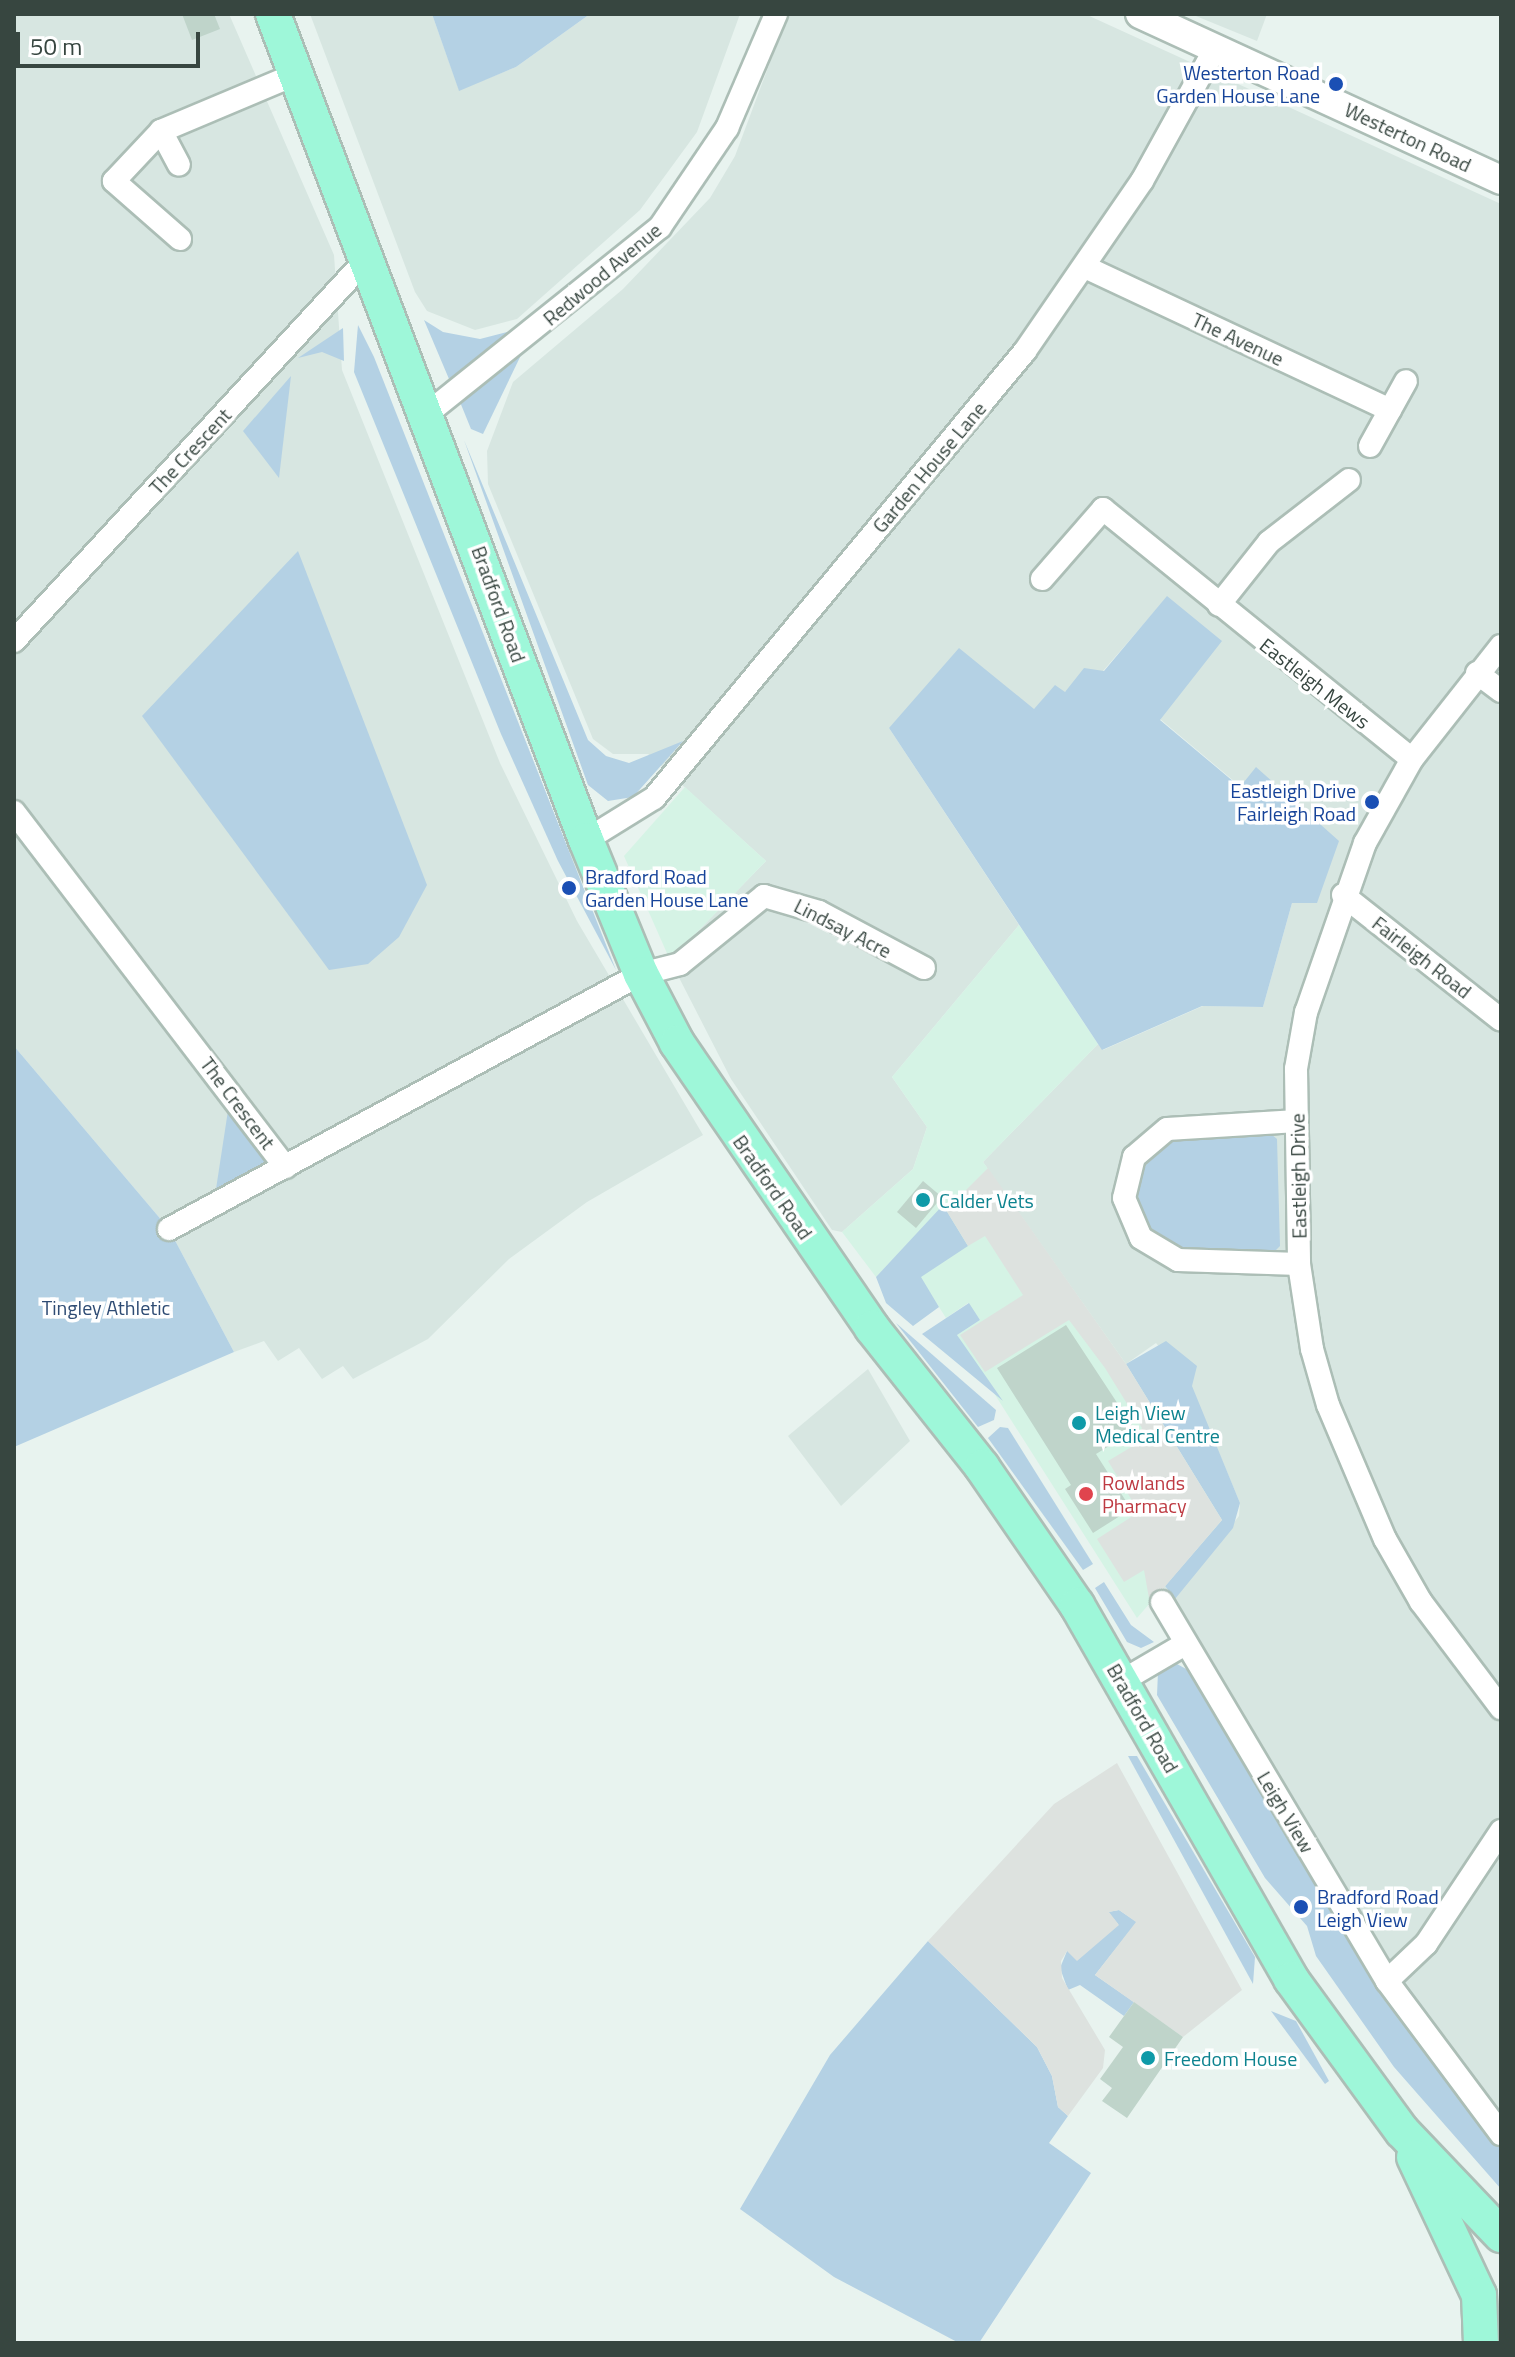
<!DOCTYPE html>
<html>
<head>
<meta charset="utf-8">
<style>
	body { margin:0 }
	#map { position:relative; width:1515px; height:2357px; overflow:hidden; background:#e8f3ef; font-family:"Titillium Web",sans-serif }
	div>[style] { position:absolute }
	.residential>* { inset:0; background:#d7e6e1 }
	.commercial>* { inset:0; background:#d5f3e5 }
	.green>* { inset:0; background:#b4d1e4 }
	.parking>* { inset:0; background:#dde2df }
	.building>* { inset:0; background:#bfd4ca }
	.roads { filter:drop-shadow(2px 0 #acbeb6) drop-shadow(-2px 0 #acbeb6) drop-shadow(0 2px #acbeb6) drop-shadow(0 -2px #acbeb6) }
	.minor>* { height:22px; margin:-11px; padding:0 11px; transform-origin:11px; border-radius:11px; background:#fff }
	.tertiary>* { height:28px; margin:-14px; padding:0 14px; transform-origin:14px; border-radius:14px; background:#fff }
	.primary>* { height:34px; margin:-17px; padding:0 17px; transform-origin:17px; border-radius:17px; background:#9ef7d9 }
	.dots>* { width:22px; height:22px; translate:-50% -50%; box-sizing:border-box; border:4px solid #fff; border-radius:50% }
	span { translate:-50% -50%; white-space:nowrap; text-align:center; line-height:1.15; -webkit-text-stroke:7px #fff; paint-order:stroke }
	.transit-label { font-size:20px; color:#164399 }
	.right { translate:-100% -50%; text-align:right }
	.left { translate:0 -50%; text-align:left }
	.street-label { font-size:20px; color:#374640 }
	.culture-label { font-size:20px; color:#0d838f }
	.park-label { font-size:20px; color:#2f4c74 }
	.health-label { font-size:20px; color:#be3a42 }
	.frame { position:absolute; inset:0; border:16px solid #374640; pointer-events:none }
	.scale { position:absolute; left:16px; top:32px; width:184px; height:36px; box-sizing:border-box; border:4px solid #374640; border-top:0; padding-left:10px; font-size:24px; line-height:28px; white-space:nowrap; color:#374640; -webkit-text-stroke:6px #fff; paint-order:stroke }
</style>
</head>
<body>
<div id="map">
	<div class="residential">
		<div style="clip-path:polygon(14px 14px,229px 14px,334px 255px,342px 370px,500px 763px,577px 921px,703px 1135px,587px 1202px,509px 1259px,428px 1339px,353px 1379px,343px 1366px,322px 1379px,299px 1348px,278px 1361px,264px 1341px,234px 1352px,169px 1229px,14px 1046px)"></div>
		<div style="clip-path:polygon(310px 14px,432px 14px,459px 90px,516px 67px,590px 14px,740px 14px,697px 132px,640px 210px,517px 319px,475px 330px,427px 311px,415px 292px)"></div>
		<div style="clip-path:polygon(788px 14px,1085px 14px,1501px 204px,1501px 2150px,1435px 2071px,1333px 1921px,1150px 1604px,1165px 1586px,1175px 1598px,1239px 1516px,1240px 1503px,1191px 1386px,1156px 1343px,1126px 1364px,983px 1162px,1098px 1044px,1103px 1050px,1203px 1006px,1263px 1007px,1292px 903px,1257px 768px,1241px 787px,1160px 719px,1167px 597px,1103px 671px,1034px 709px,889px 728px,1019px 925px,892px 1077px,927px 1127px,913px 1169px,842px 1232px,832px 1230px,731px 1079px,670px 960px,766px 861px,648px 754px,613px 754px,593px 739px,488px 484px,487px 451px,513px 382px,623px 289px,710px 198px,735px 156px)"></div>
		<div style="clip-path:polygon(1191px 14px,1267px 14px,1257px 41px)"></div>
		<div style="clip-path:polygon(868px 1369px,910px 1441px,841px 1506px,788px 1436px)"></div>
	</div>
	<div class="commercial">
		<div style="clip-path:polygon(685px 787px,766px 861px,670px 960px,624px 856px)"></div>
		<div style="clip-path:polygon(1019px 925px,1098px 1044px,983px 1162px,1126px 1364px,1222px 1520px,1137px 1618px,957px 1335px,980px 1320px,968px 1303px,946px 1318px,920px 1277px,943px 1206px,876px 1277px,842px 1232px,913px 1169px,927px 1127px,892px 1077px)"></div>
	</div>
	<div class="green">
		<div style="clip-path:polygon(432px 14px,590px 14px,516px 67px,459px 91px)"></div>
		<div style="clip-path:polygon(424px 320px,443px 332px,480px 339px,523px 328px,449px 379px)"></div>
		<div style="clip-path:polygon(358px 325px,374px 357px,616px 970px,558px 861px,501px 734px,354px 372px)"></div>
		<div style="clip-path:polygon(343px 328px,344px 361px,322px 352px,298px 358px)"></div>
		<div style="clip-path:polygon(522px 353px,483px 434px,471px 429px,460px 402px)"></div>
		<div style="clip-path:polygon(291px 376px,279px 478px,243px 431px)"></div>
		<div style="clip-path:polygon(464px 440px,588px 740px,606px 756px,629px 763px,683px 741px,633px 797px,608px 801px,588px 785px)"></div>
		<div style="clip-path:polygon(298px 551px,427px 885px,399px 937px,368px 964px,329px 970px,142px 716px)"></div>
		<div style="clip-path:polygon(1167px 596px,1222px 641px,1160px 720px,1240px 787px,1256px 767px,1339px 841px,1317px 903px,1292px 903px,1263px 1007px,1202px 1006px,1102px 1050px,889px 728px,959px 648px,1034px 709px,1055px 685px,1065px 692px,1084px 668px,1104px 671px)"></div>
		<div style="clip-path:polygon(14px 1046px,169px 1229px,234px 1352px,14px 1447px)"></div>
		<div style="clip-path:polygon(231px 1091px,285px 1167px,214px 1202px)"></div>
		<div style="clip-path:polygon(1266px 1130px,1277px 1139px,1280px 1246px,1273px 1253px,1174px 1248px,1143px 1223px,1136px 1185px,1153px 1151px,1170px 1140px)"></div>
		<div style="clip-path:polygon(943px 1205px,968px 1246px,921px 1277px,939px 1307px,913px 1326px,886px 1303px,876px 1277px)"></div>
		<div style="clip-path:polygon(969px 1303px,980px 1320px,957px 1335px,1003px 1401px,922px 1334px)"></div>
		<div style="clip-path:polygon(896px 1323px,996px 1410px,994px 1420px,978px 1427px)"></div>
		<div style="clip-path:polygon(1166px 1341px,1197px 1366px,1192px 1386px,1240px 1503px,1233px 1528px,1175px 1599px,1165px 1586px,1222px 1520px,1126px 1364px)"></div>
		<div style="clip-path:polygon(1000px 1427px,1008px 1428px,1093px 1564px,1083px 1570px,988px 1438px)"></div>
		<div style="clip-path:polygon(1104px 1582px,1131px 1625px,1154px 1642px,1141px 1648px,1127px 1642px,1095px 1588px)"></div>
		<div style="clip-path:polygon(1177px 1664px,1188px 1670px,1381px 1995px,1501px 2150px,1501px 2189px,1394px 2067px,1316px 1956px,1307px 1926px,1265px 1878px,1157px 1695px,1158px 1672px)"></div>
		<div style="clip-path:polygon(1128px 1756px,1137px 1756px,1255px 1957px,1253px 1984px)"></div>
		<div style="clip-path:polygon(1119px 1910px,1137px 1922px,1095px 1975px,1134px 2002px,1124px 2016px,1080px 1985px,1068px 1990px,1060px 1968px,1067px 1951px,1118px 1924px,1108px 1912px)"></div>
		<div style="clip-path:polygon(928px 1941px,1037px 2047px,1052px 2076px,1058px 2107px,1068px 2116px,1049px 2143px,1091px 2173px,979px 2343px,959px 2343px,834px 2277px,740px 2209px,830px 2055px)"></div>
		<div style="clip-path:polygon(1271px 2011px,1296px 2021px,1329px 2081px,1325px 2084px)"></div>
	</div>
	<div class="parking">
		<div style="clip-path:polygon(988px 1168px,1126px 1364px,1222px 1520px,1150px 1604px,1144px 1570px,1124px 1582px,1097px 1539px,1139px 1512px,1108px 1461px,1133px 1446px,1142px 1428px,1105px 1368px,1069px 1320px,985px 1372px,960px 1335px,1023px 1295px,985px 1236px,968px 1246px,946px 1210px)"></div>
		<div style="clip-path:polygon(1117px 1763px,1242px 1990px,1183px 2037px,1095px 1975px,1136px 1922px,1119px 1910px,1109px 1912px,1119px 1925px,1077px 1961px,1067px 1951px,1061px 1961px,1062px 1978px,1105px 2050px,1103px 2068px,1068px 2116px,1058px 2107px,1052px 2076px,1037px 2047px,928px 1941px,1054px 1804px)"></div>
	</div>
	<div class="building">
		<div style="clip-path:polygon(182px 14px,214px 14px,220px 29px,192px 40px)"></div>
		<div style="clip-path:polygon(923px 1181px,942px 1197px,916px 1228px,897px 1212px)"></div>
		<div style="clip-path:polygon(1066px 1325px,1135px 1430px,1096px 1454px,1131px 1509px,1093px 1533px,1065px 1489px,1071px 1485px,997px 1368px)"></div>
		<div style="clip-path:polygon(1134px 2002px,1183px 2037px,1127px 2118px,1102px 2101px,1112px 2088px,1100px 2079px,1123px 2047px,1109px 2037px)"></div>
	</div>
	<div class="roads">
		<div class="minor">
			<div style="left:161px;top:131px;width:38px;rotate:62deg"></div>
			<div style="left:180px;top:239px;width:88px;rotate:-138.7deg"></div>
			<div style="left:114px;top:181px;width:69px;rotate:-46.8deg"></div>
			<div style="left:161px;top:131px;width:142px;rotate:-22.8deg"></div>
			<div style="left:1085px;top:267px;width:337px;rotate:25.1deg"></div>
			<div style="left:428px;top:413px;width:297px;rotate:-38.7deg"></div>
			<div style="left:660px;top:227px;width:120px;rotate:-55.9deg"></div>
			<div style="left:727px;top:128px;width:124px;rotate:-66.7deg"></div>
			<div style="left:1370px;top:446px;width:74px;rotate:-61deg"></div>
			<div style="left:1042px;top:579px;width:93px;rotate:-48.9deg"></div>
			<div style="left:1103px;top:509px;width:397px;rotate:39deg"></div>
			<div style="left:1219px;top:605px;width:80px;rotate:-51.6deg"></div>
			<div style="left:1269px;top:542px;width:101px;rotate:-37.8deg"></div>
			<div style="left:14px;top:641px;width:517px;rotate:-47.27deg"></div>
			<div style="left:1501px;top:646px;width:144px;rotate:128.2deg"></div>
			<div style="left:1412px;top:759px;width:96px;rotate:119.2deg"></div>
			<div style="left:1365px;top:843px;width:179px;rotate:109.2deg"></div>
			<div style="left:1306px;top:1012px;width:58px;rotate:100deg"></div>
			<div style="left:1296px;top:1069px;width:195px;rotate:89.1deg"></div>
			<div style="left:1299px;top:1264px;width:86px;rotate:81.3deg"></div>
			<div style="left:1312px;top:1349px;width:58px;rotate:74.1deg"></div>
			<div style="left:1328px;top:1405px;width:146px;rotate:67deg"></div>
			<div style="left:1385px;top:1539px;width:73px;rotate:60.3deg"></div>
			<div style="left:1421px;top:1602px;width:133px;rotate:53deg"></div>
			<div style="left:1477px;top:673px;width:30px;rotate:37deg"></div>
			<div style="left:14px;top:812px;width:447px;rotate:52.6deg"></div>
			<div style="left:586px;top:840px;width:80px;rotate:-31.7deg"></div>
			<div style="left:654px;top:798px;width:581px;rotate:-50.31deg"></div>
			<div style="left:1025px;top:351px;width:206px;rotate:-55.5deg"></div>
			<div style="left:1142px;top:181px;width:153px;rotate:-61.1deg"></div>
			<div style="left:1343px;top:895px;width:201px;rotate:38.3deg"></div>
			<div style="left:1297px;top:1121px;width:130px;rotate:176.5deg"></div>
			<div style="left:1167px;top:1129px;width:43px;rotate:139.7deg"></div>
			<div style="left:1134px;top:1157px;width:42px;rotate:103.7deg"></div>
			<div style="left:1124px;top:1198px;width:43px;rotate:67deg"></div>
			<div style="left:1141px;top:1238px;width:43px;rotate:30.7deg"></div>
			<div style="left:1178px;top:1260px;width:121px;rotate:1.9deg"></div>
			<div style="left:169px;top:1229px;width:536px;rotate:-28.38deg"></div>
			<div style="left:641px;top:974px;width:40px;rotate:-14.4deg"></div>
			<div style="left:680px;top:964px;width:108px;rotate:-39deg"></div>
			<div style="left:764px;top:896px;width:57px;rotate:16.2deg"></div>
			<div style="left:819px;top:912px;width:119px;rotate:28.1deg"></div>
			<div style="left:1162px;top:1602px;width:441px;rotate:59.3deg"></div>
			<div style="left:1387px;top:1981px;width:191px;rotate:53.3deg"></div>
			<div style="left:1122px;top:1681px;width:73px;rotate:-30.4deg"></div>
			<div style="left:1387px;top:1981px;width:54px;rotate:-43.5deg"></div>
			<div style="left:1426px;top:1944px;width:136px;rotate:-56.4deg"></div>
		</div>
		<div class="tertiary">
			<div style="left:1140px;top:14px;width:397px;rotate:24.7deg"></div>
		</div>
		<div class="primary">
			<div style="left:273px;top:14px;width:883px;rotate:69.25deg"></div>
			<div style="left:586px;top:840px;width:145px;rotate:67.7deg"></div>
			<div style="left:641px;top:974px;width:78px;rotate:62.4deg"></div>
			<div style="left:677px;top:1043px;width:345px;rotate:55.6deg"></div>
			<div style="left:872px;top:1328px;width:177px;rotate:51.6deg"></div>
			<div style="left:982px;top:1467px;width:168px;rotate:55.5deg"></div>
			<div style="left:1077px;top:1605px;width:431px;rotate:60.2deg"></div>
			<div style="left:1291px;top:1979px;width:188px;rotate:53.9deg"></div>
			<div style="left:1402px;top:2131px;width:144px;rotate:46.4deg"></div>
			<div style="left:1414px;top:2157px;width:153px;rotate:64.8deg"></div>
			<div style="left:1479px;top:2295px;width:48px;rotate:87.6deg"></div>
		</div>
	</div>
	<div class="dots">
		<div style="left:1336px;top:84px;background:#1a4fb4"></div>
		<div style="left:1372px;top:802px;background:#1a4fb4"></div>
		<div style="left:569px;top:888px;background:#1a4fb4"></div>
		<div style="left:923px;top:1200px;background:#0f9aa8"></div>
		<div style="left:1079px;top:1423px;background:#0f9aa8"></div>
		<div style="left:1086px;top:1494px;background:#e0444e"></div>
		<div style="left:1301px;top:1907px;background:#1a4fb4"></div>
		<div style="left:1148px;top:2058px;background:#0f9aa8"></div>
	</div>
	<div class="transit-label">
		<span class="right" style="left:1320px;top:84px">Westerton Road<br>Garden House Lane</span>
		<span class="right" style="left:1356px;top:802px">Eastleigh Drive<br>Fairleigh Road</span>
		<span class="left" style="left:585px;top:888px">Bradford Road<br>Garden House Lane</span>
		<span class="left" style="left:1317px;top:1908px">Bradford Road<br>Leigh View</span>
	</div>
	<div class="street-label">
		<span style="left:1408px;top:137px;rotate:25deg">Westerton Road</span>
		<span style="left:602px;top:274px;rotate:-40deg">Redwood Avenue</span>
		<span style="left:1238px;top:339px;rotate:25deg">The Avenue</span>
		<span style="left:190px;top:451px;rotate:-47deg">The Crescent</span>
		<span style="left:929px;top:467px;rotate:-50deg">Garden House Lane</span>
		<span style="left:499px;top:604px;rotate:70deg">Bradford Road</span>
		<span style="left:1315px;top:683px;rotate:38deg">Eastleigh Mews</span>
		<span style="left:843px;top:928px;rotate:27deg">Lindsay Acre</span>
		<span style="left:1422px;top:957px;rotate:38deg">Fairleigh Road</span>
		<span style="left:238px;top:1103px;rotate:53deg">The Crescent</span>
		<span style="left:1298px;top:1176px;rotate:-91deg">Eastleigh Drive</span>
		<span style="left:773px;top:1187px;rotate:55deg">Bradford Road</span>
		<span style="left:1143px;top:1718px;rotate:60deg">Bradford Road</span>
		<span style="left:1286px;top:1812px;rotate:59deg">Leigh View</span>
	</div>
	<div class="culture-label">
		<span class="left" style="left:939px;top:1200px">Calder Vets</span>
		<span class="left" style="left:1095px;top:1424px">Leigh View<br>Medical Centre</span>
		<span class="left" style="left:1164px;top:2058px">Freedom House</span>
	</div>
	<div class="park-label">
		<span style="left:106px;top:1307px">Tingley Athletic</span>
	</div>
	<div class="health-label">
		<span class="left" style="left:1102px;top:1494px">Rowlands<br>Pharmacy</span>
	</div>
	<div class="frame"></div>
	<div class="scale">50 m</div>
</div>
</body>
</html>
